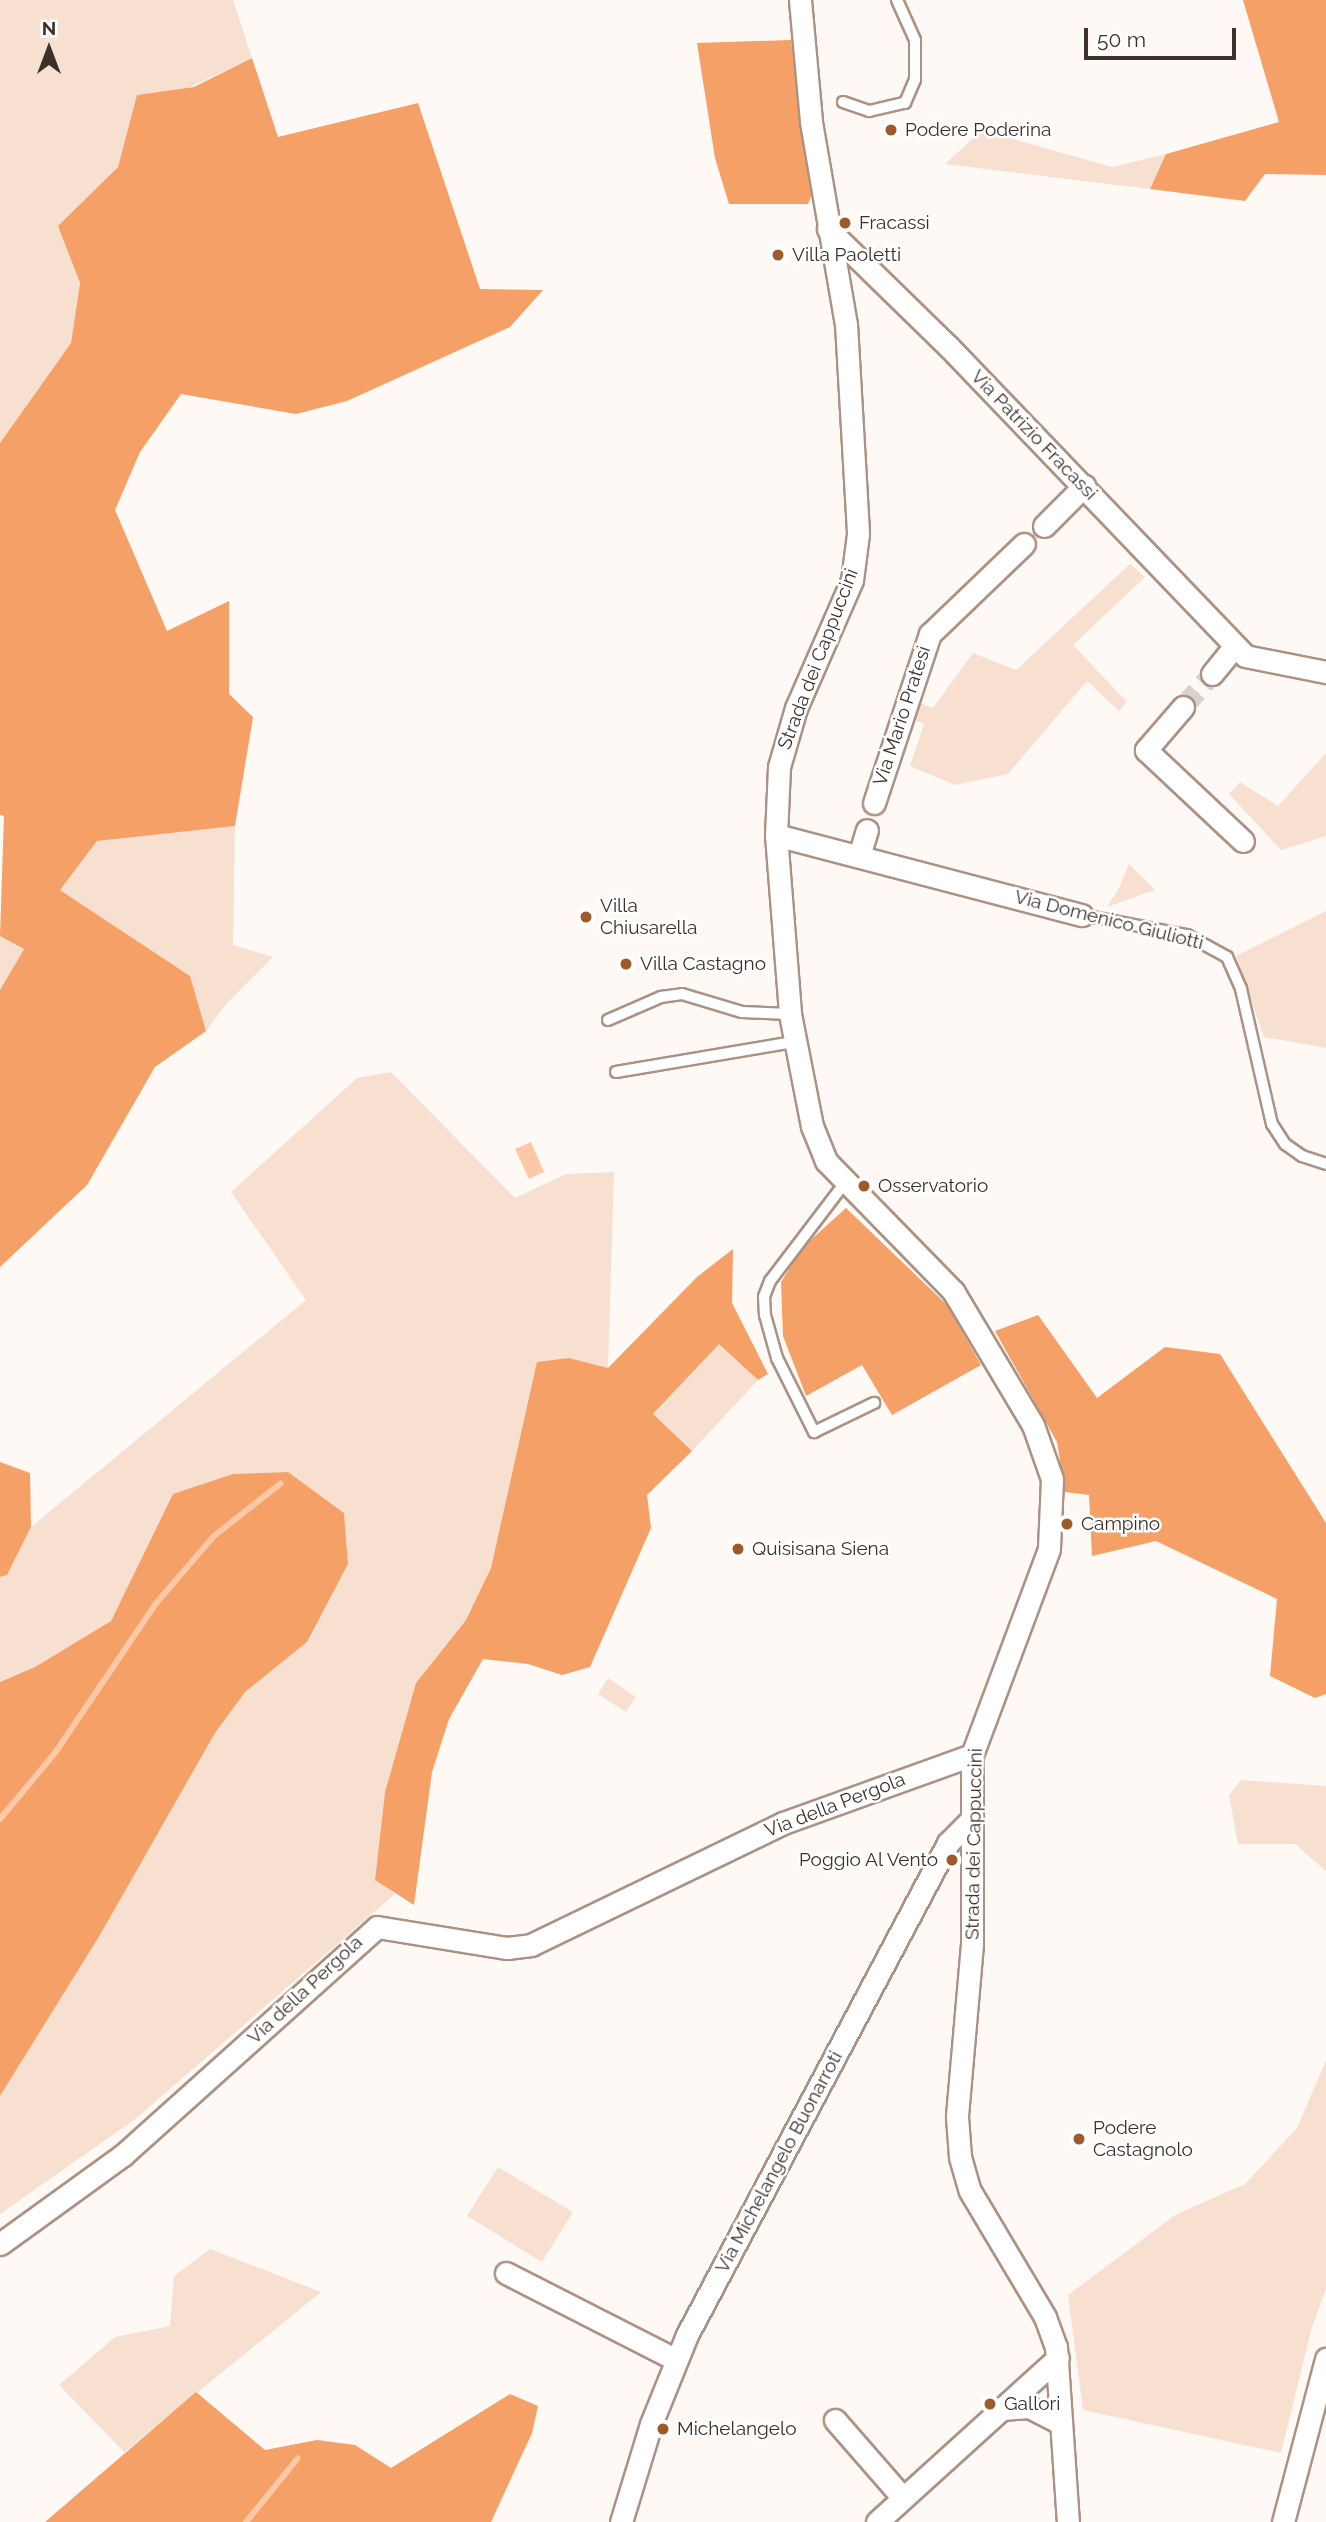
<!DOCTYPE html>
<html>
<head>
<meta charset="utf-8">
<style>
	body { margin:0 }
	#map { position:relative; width:1326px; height:2522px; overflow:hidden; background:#fff9f6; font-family:Raleway,sans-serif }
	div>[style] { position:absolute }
	.green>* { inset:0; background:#f8e0d1 }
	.forest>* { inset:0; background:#f4a066 }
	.water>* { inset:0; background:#fcc8a6 }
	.stream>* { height:6px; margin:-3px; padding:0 3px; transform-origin:3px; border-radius:3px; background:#fcc8a6 }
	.minor-tunnel>* { height:21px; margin-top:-10.5px; transform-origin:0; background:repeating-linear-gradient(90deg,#d8d1cd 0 21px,transparent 0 31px) }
	.roads { filter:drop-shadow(2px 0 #ab9282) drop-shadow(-2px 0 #ab9282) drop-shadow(0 2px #ab9282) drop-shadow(0 -2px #ab9282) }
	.service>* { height:10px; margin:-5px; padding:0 5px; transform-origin:5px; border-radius:5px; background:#fff }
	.minor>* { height:21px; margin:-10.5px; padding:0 10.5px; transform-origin:10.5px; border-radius:10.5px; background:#fff }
	.dots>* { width:19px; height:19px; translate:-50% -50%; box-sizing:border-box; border:4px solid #fff; border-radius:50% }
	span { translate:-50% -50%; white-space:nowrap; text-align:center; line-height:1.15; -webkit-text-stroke:5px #fff; paint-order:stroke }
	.poi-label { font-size:19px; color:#3b302a }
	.left { translate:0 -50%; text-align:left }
	.right { translate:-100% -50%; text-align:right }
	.street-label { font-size:19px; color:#3b302a }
	.north { position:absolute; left:14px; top:14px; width:70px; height:70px; -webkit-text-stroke:5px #fff; paint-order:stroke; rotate:0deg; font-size:19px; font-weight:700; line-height:28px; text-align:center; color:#3b302a }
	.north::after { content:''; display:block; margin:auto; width:24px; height:32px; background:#3b302a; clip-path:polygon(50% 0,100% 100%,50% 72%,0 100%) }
	.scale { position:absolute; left:1084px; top:28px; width:152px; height:32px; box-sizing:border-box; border:4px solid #3b302a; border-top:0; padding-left:9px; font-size:21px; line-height:24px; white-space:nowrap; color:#3b302a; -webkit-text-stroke:5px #fff; paint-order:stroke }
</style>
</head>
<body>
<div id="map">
	<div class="green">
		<div style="clip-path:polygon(0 0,233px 0,252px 58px,188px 88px,138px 95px,118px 167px,58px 226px,80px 283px,71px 343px,0 443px)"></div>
		<div style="clip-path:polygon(982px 130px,1112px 167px,1166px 154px,1150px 189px,945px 164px)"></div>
		<div style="clip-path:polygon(1130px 564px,1145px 577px,1073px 645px,1127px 702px,1119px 711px,1087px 681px,1008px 774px,955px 785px,910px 766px,924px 724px,908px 717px,914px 701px,933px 708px,973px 653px,1016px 670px)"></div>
		<div style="clip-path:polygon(1326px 753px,1326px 836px,1281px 850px,1229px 794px,1240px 782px,1278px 806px)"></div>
		<div style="clip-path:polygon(235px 826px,233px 945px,273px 957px,227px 1003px,206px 1031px,190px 976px,60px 890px,97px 841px)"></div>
		<div style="clip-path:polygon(1129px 864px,1155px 890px,1107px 907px,1118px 890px)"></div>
		<div style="clip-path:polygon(1326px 911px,1326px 1048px,1264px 1037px,1236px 956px)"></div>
		<div style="clip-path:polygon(0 936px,24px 949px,0 990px)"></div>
		<div style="clip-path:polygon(391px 1072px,515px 1198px,566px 1174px,614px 1172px,608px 1368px,569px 1358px,510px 1493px,491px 1568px,466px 1620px,416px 1683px,385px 1792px,375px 1879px,395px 1894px,134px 2120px,0 2214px,0 2096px,100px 1935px,215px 1733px,245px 1692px,307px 1642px,348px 1564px,344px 1513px,288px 1472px,233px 1474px,173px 1495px,111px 1621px,35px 1667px,0 1682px,0 1577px,7px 1575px,31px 1527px,306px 1300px,231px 1192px,357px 1078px)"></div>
		<div style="clip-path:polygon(719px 1343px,758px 1380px,692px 1451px,653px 1415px)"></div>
		<div style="clip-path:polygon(608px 1678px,636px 1697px,626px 1712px,598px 1694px)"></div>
		<div style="clip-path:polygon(1241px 1780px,1326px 1786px,1326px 1871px,1295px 1844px,1238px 1844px,1229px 1795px)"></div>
		<div style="clip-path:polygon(1326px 2060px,1326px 2289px,1312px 2327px,1281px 2453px,1083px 2410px,1068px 2295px,1175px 2215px,1245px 2184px,1297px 2128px)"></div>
		<div style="clip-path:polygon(498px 2167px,573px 2212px,542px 2262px,467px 2216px)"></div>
		<div style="clip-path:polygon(210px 2249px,321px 2292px,124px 2452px,59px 2385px,115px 2337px,170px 2326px,174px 2276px)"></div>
	</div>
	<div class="forest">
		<div style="clip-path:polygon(1243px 0,1326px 0,1326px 175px,1265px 174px,1245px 201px,1150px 189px,1166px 154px,1279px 122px)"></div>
		<div style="clip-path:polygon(791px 40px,812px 194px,808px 204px,729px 204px,715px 158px,697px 43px)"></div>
		<div style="clip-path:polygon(252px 58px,278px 137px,418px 103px,480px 289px,543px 290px,510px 327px,347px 401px,296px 414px,181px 394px,140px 452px,115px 510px,167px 631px,229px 601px,229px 694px,253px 717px,235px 826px,97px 841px,60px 890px,190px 976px,206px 1031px,155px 1067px,87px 1185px,0 1267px,0 990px,24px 949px,0 936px,4px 816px,0 815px,0 443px,71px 343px,80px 283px,58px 226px,118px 167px,137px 95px,194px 87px)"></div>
		<div style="clip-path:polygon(846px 1208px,947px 1305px,981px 1365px,892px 1415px,862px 1365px,806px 1396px,783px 1336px,781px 1282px,803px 1247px)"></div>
		<div style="clip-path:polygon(733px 1249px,732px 1303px,768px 1374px,758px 1380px,719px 1344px,653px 1414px,692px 1451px,647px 1495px,651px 1528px,590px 1667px,562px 1675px,528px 1664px,483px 1659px,449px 1719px,432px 1772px,414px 1905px,375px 1880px,385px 1792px,416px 1683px,466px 1620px,491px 1568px,537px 1362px,569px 1358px,608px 1368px,697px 1277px)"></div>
		<div style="clip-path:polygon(1038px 1315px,1097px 1398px,1165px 1347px,1220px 1354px,1326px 1523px,1326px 1694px,1315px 1698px,1270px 1676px,1277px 1599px,1156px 1541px,1092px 1556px,1089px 1495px,1065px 1492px,1057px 1442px,995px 1331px)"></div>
		<div style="clip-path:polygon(0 1462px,30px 1473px,31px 1527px,7px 1575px,0 1577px)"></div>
		<div style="clip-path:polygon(288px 1472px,344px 1513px,348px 1564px,307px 1642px,245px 1692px,215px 1733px,100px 1935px,0 2096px,0 1682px,35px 1667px,111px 1621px,173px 1494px,233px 1474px)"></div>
		<div style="clip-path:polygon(196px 2392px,265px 2450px,317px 2440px,355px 2445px,391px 2468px,510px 2394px,538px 2406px,532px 2433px,491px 2522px,45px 2522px)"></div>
	</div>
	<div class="water">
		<div style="clip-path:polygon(531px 1142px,544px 1172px,529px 1179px,515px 1149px)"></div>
	</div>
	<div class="stream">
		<div style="left:0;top:1819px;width:86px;rotate:-50.2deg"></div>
		<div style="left:55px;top:1753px;width:182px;rotate:-56deg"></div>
		<div style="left:157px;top:1602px;width:87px;rotate:-49.2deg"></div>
		<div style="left:214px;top:1536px;width:85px;rotate:-38.3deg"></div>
		<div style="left:246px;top:2522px;width:82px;rotate:-50.9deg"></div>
	</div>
	<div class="minor-tunnel">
		<div style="left:1183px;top:707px;width:44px;rotate:-48.7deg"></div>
	</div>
	<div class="roads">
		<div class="service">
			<div style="left:843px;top:102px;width:28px;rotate:19deg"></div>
			<div style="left:869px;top:111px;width:37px;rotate:-13deg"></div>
			<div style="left:905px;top:103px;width:25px;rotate:-67deg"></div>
			<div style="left:915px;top:80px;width:40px;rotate:-90deg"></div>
			<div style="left:915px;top:40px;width:44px;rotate:-114.2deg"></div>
			<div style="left:1082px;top:915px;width:107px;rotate:10.8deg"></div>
			<div style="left:1187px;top:935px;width:46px;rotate:28.8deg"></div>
			<div style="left:1227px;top:957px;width:35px;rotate:66deg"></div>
			<div style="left:1241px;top:989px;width:139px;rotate:77.1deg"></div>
			<div style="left:1272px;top:1124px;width:24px;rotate:57deg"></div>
			<div style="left:1285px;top:1144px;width:21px;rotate:35deg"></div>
			<div style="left:1302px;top:1156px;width:25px;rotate:18deg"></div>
			<div style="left:608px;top:1020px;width:58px;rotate:-23.5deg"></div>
			<div style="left:661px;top:997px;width:21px;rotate:-8deg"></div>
			<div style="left:682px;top:994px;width:63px;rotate:16.7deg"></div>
			<div style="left:742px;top:1012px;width:48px;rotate:2.4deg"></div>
			<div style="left:616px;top:1072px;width:180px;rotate:-9.6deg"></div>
			<div style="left:844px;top:1184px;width:122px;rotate:127.3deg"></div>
			<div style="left:770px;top:1281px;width:17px;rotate:111deg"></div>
			<div style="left:764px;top:1297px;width:18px;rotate:87deg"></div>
			<div style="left:765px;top:1315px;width:45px;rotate:74.4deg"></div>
			<div style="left:777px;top:1358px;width:83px;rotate:63.4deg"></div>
			<div style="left:814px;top:1432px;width:67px;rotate:-25.8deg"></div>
		</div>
		<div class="minor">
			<div style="left:800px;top:0;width:122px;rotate:84.8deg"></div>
			<div style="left:811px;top:122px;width:205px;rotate:80.2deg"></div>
			<div style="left:846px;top:324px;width:210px;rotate:86.7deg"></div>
			<div style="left:858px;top:534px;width:46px;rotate:97.4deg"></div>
			<div style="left:852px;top:580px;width:140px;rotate:113.6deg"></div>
			<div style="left:796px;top:708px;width:61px;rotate:106.1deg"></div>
			<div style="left:779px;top:767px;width:68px;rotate:92.5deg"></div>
			<div style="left:776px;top:835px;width:180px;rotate:85.5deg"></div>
			<div style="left:790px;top:1014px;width:114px;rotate:78.9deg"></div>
			<div style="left:812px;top:1126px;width:38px;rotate:68deg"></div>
			<div style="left:826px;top:1161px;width:182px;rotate:45.7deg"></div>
			<div style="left:953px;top:1291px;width:156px;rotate:59.2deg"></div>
			<div style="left:1033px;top:1425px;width:57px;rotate:70.6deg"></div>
			<div style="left:1052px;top:1479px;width:70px;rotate:92.5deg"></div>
			<div style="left:1049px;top:1549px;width:220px;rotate:110.5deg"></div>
			<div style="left:972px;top:1755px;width:189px;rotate:90deg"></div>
			<div style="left:972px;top:1944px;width:174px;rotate:95deg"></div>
			<div style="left:957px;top:2117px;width:40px;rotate:85.7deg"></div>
			<div style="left:960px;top:2157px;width:35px;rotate:74deg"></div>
			<div style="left:970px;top:2191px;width:147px;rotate:59.2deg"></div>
			<div style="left:1045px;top:2317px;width:32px;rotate:70deg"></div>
			<div style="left:1056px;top:2347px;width:175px;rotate:86.1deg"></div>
			<div style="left:828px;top:229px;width:168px;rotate:44.3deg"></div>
			<div style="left:948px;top:346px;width:429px;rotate:46.2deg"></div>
			<div style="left:1245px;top:656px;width:83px;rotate:11.2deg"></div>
			<div style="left:1044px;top:526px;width:57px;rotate:-45deg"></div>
			<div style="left:1212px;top:674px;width:36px;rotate:-51deg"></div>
			<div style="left:1183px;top:707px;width:57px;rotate:130.7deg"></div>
			<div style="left:1146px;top:750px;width:133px;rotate:43.2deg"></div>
			<div style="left:874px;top:803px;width:178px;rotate:-71.7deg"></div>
			<div style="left:930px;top:634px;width:130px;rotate:-43.8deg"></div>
			<div style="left:776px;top:835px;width:316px;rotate:14.7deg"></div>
			<div style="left:859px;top:856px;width:27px;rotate:-73deg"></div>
			<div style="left:0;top:2244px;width:152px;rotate:-35.9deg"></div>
			<div style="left:123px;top:2155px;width:341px;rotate:-41.9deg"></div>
			<div style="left:377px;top:1927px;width:132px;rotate:9.2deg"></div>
			<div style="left:507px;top:1948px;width:24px;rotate:-7deg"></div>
			<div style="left:531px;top:1945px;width:280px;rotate:-25.8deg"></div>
			<div style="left:783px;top:1823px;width:201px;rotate:-19.8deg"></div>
			<div style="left:506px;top:2273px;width:190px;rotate:27deg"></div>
			<div style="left:1002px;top:2409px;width:27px;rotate:-4deg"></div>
			<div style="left:1029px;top:2407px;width:35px;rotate:27deg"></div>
			<div style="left:835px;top:2420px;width:103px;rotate:48.9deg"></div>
			<div style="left:621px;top:2522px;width:102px;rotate:-73deg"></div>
			<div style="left:651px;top:2424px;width:96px;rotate:-68deg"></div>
			<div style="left:687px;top:2335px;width:557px;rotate:-62.05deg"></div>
			<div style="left:948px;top:1843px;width:34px;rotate:-45deg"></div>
			<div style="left:877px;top:2522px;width:244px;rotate:-42.2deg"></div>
			<div style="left:1283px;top:2522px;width:169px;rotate:-75.2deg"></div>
		</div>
	</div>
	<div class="dots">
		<div style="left:891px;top:130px;background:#9e5b2a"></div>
		<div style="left:845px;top:223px;background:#9e5b2a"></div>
		<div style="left:778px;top:255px;background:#9e5b2a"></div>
		<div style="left:586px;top:917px;background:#9e5b2a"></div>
		<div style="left:626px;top:964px;background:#9e5b2a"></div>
		<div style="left:864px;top:1186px;background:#9e5b2a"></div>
		<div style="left:1067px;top:1524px;background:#9e5b2a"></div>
		<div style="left:738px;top:1549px;background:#9e5b2a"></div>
		<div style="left:952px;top:1860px;background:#9e5b2a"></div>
		<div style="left:1079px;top:2139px;background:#9e5b2a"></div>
		<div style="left:990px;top:2404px;background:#9e5b2a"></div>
		<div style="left:663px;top:2429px;background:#9e5b2a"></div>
	</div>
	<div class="poi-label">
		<span class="left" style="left:905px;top:130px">Podere Poderina</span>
		<span class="left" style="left:859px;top:223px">Fracassi</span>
		<span class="left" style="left:792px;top:255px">Villa Paoletti</span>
		<span class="left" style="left:600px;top:917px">Villa<br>Chiusarella</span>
		<span class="left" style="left:640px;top:964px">Villa Castagno</span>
		<span class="left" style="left:878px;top:1186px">Osservatorio</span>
		<span class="left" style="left:1081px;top:1524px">Campino</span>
		<span class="left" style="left:752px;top:1549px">Quisisana Siena</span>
		<span class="right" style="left:938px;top:1860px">Poggio Al Vento</span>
		<span class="left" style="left:1093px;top:2139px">Podere<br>Castagnolo</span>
		<span class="left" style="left:1004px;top:2404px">Gallori</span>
		<span class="left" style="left:677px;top:2429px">Michelangelo</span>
	</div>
	<div class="street-label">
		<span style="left:1034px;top:435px;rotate:46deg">Via Patrizio Fracassi</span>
		<span style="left:818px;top:659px;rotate:-69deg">Strada dei Cappuccini</span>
		<span style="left:902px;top:716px;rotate:-72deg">Via Mario Pratesi</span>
		<span style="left:1109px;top:920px;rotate:14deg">Via Domenico Giuliotti</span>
		<span style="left:835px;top:1805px;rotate:-21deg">Via della Pergola</span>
		<span style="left:974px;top:1844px;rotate:-89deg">Strada dei Cappuccini</span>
		<span style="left:305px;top:1990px;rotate:-43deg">Via della Pergola</span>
		<span style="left:779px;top:2162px;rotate:-62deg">Via Michelangelo Buonarroti</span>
	</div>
	<div class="north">N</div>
	<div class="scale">50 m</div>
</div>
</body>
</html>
